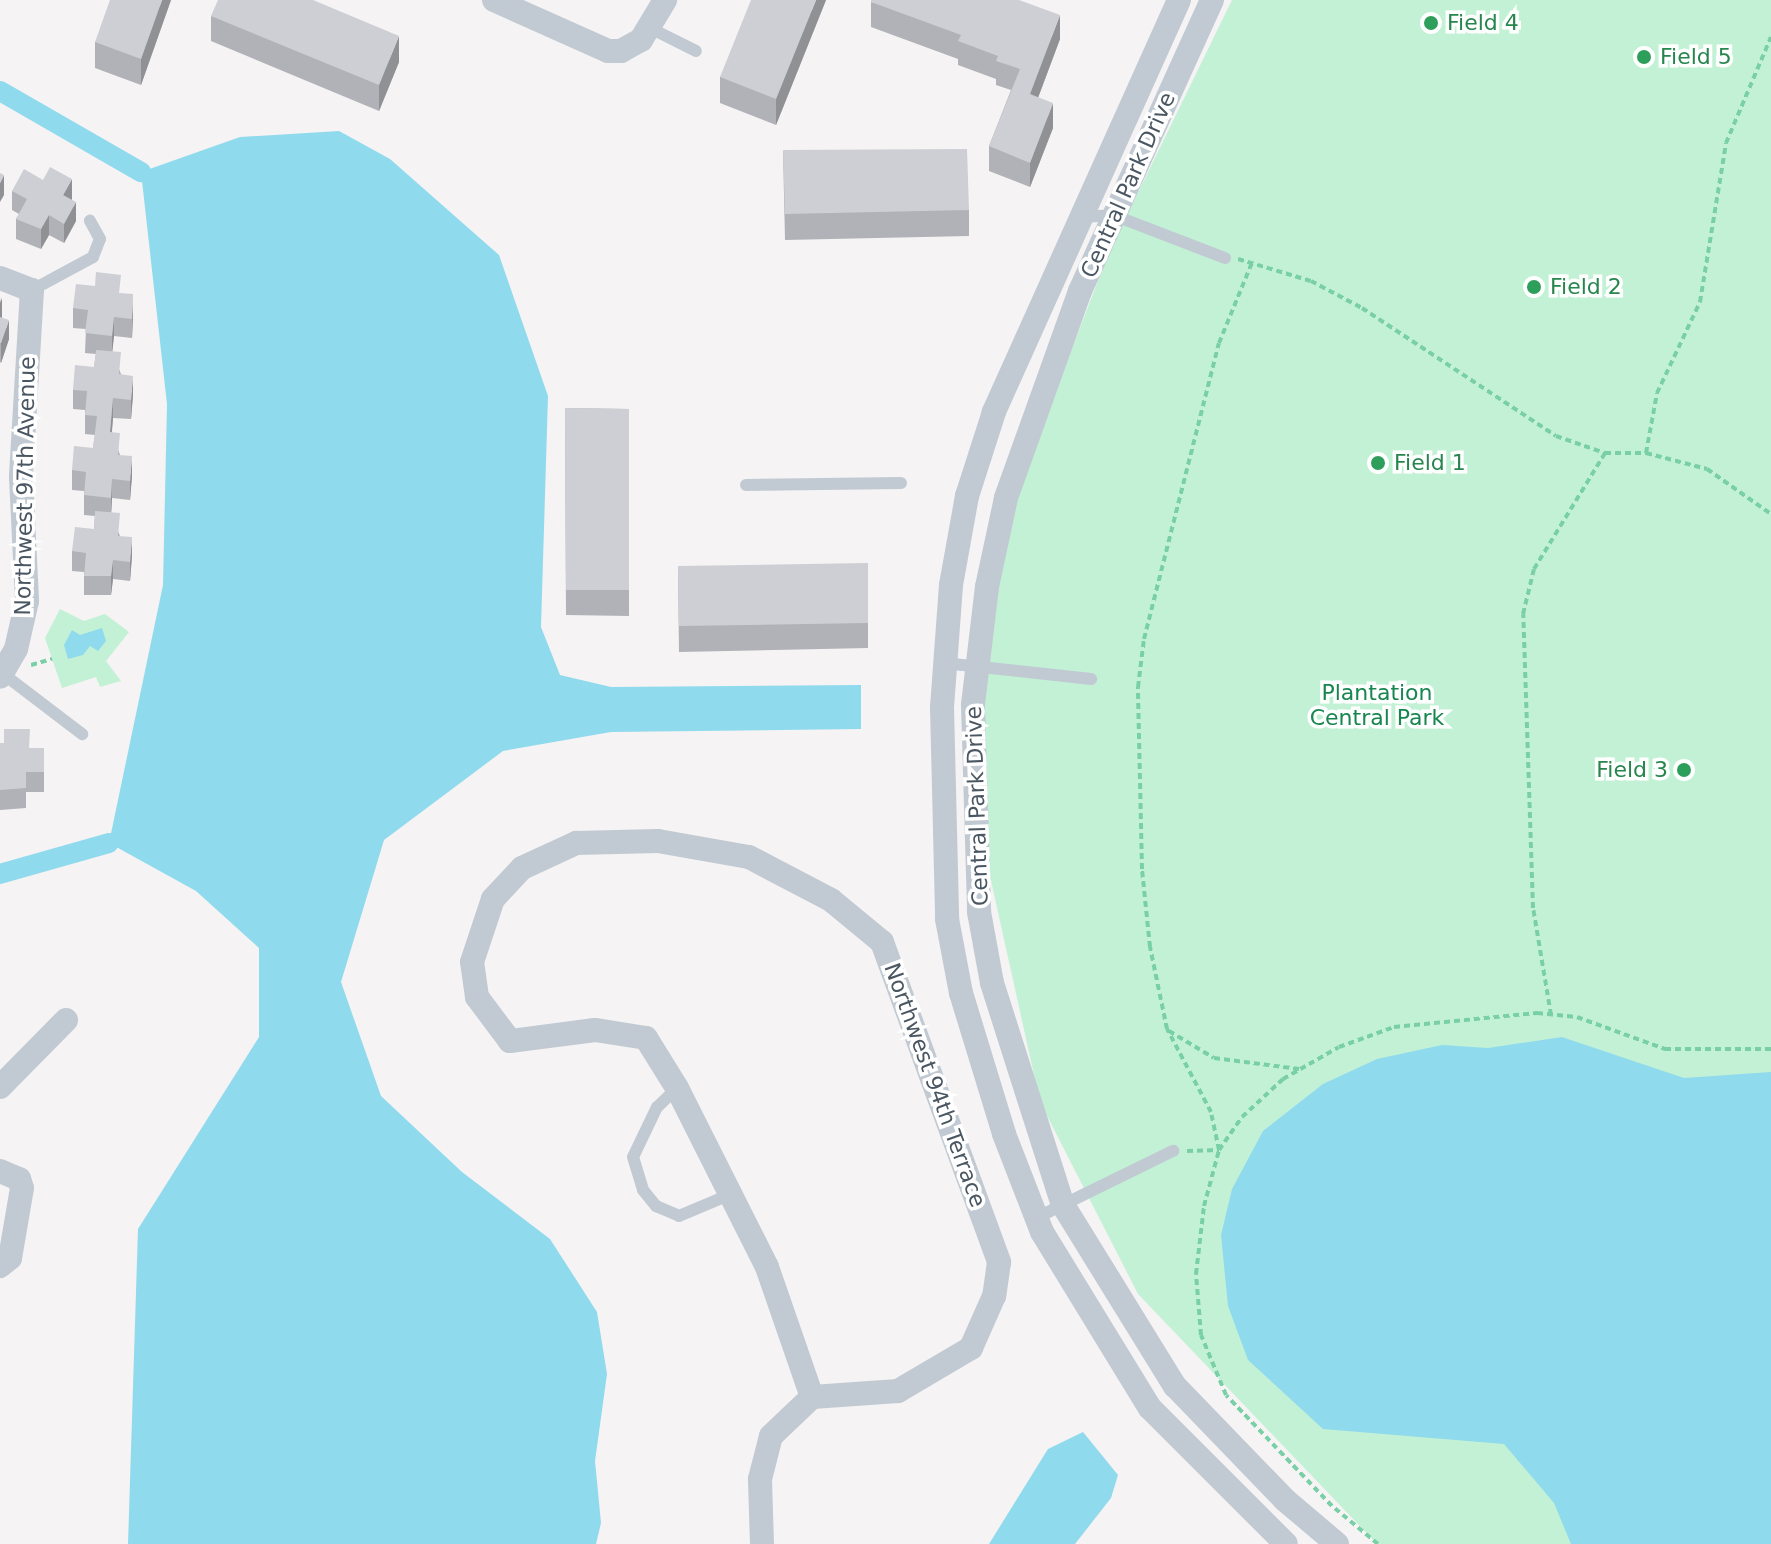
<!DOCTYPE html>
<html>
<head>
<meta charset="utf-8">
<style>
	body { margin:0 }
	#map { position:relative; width:1771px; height:1544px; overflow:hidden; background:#f5f3f3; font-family:"DejaVu Sans",sans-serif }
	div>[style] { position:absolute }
	.green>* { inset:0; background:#c3f1d5 }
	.water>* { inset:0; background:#90daee }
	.canal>* { height:20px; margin:-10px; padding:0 10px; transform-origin:10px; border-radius:10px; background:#90daee }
	.path>* { height:4px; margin-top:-2px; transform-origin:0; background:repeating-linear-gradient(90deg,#7ad0a6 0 6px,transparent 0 10px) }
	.lane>* { height:12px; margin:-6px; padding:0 6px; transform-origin:6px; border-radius:6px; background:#c1cad2 }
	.street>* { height:24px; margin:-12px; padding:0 12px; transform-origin:12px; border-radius:12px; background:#c1cad2 }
	.wall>* { inset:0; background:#b0b2b7 }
	.shaded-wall>* { inset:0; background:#909195 }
	.building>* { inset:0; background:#cdcfd5 }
	.dots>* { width:22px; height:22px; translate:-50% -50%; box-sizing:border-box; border:4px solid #fff; border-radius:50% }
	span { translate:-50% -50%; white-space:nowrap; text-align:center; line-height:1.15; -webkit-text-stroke:7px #fff; paint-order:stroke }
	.leisure-label { font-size:22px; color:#27864d }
	.left { translate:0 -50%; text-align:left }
	.right { translate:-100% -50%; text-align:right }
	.street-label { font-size:22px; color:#4a5661 }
	.park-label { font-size:22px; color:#17864f }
</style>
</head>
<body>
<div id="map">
	<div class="green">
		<div style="clip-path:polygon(1232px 0,1771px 0,1771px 1544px,1377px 1544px,1138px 1294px,1040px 1102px,988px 867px,982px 676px,1014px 498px,1110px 250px)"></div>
		<div style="clip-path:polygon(60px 609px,84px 621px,105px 614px,129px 632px,106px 661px,121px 681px,100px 687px,96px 677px,62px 688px,45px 638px)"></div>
	</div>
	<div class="water">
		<div style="clip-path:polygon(339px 131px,390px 159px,499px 255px,548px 396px,541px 627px,560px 675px,611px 687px,861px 685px,861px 729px,611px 732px,503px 751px,384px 840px,341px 982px,381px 1096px,462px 1172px,550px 1239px,597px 1312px,607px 1374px,595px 1461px,601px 1523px,596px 1544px,128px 1544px,138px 1229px,259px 1037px,259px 948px,196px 891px,109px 843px,163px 585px,167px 404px,141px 172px,240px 137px)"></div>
		<div style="clip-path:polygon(102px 628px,106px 641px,98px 651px,90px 646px,83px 655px,68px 659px,64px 645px,72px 630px,80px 635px)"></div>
		<div style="clip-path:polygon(1562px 1037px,1684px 1078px,1771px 1072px,1771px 1544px,1571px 1544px,1554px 1503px,1504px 1444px,1323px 1429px,1248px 1360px,1228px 1306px,1221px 1235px,1232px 1189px,1263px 1131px,1323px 1084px,1377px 1059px,1442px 1045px,1488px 1048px)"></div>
		<div style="clip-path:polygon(1083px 1432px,1118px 1475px,1111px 1498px,1075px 1544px,989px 1544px,1048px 1449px)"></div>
	</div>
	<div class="canal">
		<div style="left:0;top:91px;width:163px;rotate:29.9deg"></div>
		<div style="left:0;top:874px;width:113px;rotate:-15.9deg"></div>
	</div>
	<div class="path">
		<div style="left:1238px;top:259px;width:76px;rotate:16.8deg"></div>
		<div style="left:1311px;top:281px;width:58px;rotate:27.9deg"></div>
		<div style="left:1362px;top:308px;width:232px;rotate:33.4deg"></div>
		<div style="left:1556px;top:436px;width:52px;rotate:19.1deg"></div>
		<div style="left:1605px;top:453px;width:41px"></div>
		<div style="left:1646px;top:453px;width:63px;rotate:14.7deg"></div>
		<div style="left:1707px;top:469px;width:78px;rotate:35.1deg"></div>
		<div style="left:1646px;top:453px;width:61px;rotate:-79.6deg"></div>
		<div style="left:1657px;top:393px;width:101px;rotate:-64.7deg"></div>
		<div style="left:1700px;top:302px;width:161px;rotate:-80.7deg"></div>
		<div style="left:1726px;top:143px;width:115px;rotate:-67deg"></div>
		<div style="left:31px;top:665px;width:22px;rotate:-16deg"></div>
		<div style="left:1551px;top:1015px;width:109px;rotate:-99.5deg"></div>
		<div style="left:1533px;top:908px;width:294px;rotate:-91.9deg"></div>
		<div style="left:1523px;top:614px;width:46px;rotate:-76.3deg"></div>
		<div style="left:1534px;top:569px;width:136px;rotate:-58.5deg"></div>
		<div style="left:1169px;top:1031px;width:52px;rotate:31deg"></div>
		<div style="left:1214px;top:1058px;width:86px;rotate:7.4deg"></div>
		<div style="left:1187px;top:1151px;width:32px;rotate:-2deg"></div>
		<div style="left:1219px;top:1150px;width:39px;rotate:-102deg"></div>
		<div style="left:1211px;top:1112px;width:94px;rotate:-117.9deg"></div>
		<div style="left:1167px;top:1029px;width:84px;rotate:-101.7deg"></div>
		<div style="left:1150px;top:947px;width:78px;rotate:-95.9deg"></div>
		<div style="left:1142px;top:869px;width:182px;rotate:-91.3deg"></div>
		<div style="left:1138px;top:687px;width:48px;rotate:-82.9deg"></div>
		<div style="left:1144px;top:639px;width:305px;rotate:-75.8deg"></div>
		<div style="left:1219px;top:343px;width:90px;rotate:-67.7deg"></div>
		<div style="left:1378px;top:1544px;width:60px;rotate:-140.4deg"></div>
		<div style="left:1332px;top:1506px;width:153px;rotate:-133.7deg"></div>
		<div style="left:1226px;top:1395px;width:65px;rotate:-112.6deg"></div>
		<div style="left:1201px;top:1335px;width:61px;rotate:-94.7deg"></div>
		<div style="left:1196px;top:1274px;width:68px;rotate:-83.3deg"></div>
		<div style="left:1204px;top:1206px;width:58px;rotate:-75deg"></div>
		<div style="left:1219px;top:1150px;width:40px;rotate:-55.1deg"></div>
		<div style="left:1242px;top:1117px;width:56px;rotate:-42.8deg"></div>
		<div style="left:1283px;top:1079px;width:64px;rotate:-29.7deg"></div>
		<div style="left:1339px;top:1047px;width:59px;rotate:-20deg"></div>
		<div style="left:1394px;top:1027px;width:144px;rotate:-5.6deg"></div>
		<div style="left:1537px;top:1013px;width:40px;rotate:5.7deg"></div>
		<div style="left:1577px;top:1017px;width:94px;rotate:20deg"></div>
		<div style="left:1665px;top:1049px;width:106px"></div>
	</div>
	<div class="lane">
		<div style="left:652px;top:29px;width:49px;rotate:26.6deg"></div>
		<div style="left:1080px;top:217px;width:33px;rotate:-3deg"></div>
		<div style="left:1113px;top:215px;width:120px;rotate:21deg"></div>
		<div style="left:32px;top:290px;width:69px;rotate:-28.4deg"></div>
		<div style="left:93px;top:257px;width:19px;rotate:-69deg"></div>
		<div style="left:100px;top:239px;width:21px;rotate:-119deg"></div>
		<div style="left:746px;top:485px;width:155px;rotate:-0.7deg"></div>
		<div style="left:944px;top:663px;width:148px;rotate:6.2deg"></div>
		<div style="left:2px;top:673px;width:101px;rotate:37.3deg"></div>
		<div style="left:677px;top:1088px;width:28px;rotate:136deg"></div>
		<div style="left:657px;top:1107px;width:55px;rotate:115.6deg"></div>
		<div style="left:633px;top:1157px;width:34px;rotate:73deg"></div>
		<div style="left:643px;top:1190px;width:21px;rotate:51deg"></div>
		<div style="left:656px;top:1206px;width:25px;rotate:23deg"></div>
		<div style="left:679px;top:1216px;width:56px;rotate:-22.9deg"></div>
		<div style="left:1036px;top:1218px;width:153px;rotate:-26.1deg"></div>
	</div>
	<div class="street">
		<div style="left:494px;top:0;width:125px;rotate:24.1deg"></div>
		<div style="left:608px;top:51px;width:13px"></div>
		<div style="left:621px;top:51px;width:23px;rotate:-29deg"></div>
		<div style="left:641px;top:40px;width:47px;rotate:-59deg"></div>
		<div style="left:1179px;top:0;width:452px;rotate:114.2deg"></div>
		<div style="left:994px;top:412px;width:88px;rotate:107.8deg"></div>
		<div style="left:967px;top:496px;width:90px;rotate:100.2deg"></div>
		<div style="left:951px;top:585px;width:122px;rotate:94.2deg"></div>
		<div style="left:942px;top:707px;width:212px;rotate:88.6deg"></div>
		<div style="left:947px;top:919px;width:75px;rotate:79.3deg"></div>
		<div style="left:961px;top:993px;width:147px;rotate:73deg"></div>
		<div style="left:1004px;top:1134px;width:105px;rotate:68.8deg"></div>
		<div style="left:1042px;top:1232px;width:206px;rotate:58.5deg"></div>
		<div style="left:1150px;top:1408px;width:192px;rotate:45deg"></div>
		<div style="left:1212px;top:0;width:320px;rotate:114.4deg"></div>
		<div style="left:1080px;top:291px;width:220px;rotate:109.7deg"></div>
		<div style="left:1006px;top:498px;width:91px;rotate:102.1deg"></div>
		<div style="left:987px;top:587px;width:119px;rotate:96.8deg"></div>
		<div style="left:973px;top:705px;width:207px;rotate:88.3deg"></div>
		<div style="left:979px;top:912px;width:72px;rotate:79.6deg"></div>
		<div style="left:992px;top:983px;width:233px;rotate:72.3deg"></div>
		<div style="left:1063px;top:1205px;width:213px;rotate:58.3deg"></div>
		<div style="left:1175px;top:1386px;width:158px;rotate:46deg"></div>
		<div style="left:1285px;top:1500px;width:68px;rotate:40.2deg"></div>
		<div style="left:0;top:278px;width:34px;rotate:21deg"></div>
		<div style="left:32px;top:290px;width:187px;rotate:93.4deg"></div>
		<div style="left:21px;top:477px;width:124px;rotate:87.2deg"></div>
		<div style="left:27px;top:601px;width:49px;rotate:102.9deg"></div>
		<div style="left:16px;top:649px;width:32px;rotate:120deg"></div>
		<div style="left:0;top:1087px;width:94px;rotate:-45.4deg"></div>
		<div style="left:0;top:1171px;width:21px;rotate:23deg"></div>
		<div style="left:19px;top:1179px;width:9px;rotate:72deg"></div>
		<div style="left:22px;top:1188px;width:71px;rotate:99.7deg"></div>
		<div style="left:10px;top:1258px;width:13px;rotate:141deg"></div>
		<div style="left:762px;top:1544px;width:65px;rotate:-91.8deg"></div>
		<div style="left:760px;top:1479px;width:44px;rotate:-75.7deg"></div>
		<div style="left:771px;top:1436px;width:57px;rotate:-43.6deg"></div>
		<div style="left:812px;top:1397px;width:138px;rotate:-109.1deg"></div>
		<div style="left:767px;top:1267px;width:200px;rotate:-116.7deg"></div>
		<div style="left:677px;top:1088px;width:59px;rotate:-121.8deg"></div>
		<div style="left:646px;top:1038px;width:52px;rotate:-171.1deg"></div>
		<div style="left:595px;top:1030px;width:86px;rotate:172.6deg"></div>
		<div style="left:510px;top:1041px;width:55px;rotate:-126.9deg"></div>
		<div style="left:477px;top:997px;width:35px;rotate:-98deg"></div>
		<div style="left:472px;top:962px;width:66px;rotate:-71.6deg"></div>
		<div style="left:493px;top:899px;width:42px;rotate:-46.9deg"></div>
		<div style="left:522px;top:868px;width:60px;rotate:-24.8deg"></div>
		<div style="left:576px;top:843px;width:82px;rotate:-1.4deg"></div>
		<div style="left:658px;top:841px;width:92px;rotate:10deg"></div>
		<div style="left:749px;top:857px;width:93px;rotate:27.7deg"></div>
		<div style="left:831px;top:900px;width:66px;rotate:39.5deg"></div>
		<div style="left:882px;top:942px;width:341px;rotate:69.9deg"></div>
		<div style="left:999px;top:1262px;width:34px;rotate:98deg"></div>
		<div style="left:994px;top:1296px;width:57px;rotate:113.9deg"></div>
		<div style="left:971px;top:1348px;width:85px;rotate:149.5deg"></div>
		<div style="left:898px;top:1391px;width:86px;rotate:176deg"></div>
	</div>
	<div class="wall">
		<div style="clip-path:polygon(171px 0,141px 85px,95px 68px,95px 42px)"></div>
		<div style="clip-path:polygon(826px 0,776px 125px,720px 103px,720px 77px)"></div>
		<div style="clip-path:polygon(871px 2px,1060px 39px,1038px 98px,1053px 128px,1030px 187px,989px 171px,989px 146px,1011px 90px,996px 85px,996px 79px,958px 65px,958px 59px,871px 27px)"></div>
		<div style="clip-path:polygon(211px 16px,399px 62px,379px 111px,211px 41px)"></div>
		<div style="clip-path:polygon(783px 150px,969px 210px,969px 236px,785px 240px)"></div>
		<div style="clip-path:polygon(12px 191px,72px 199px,76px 221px,64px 243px,49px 235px,41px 249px,16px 239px,16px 219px,19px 214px,12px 210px)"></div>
		<div style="clip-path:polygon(121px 293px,133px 314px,132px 338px,114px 336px,112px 351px,121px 374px,133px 395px,131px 419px,113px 418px,112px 432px,120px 455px,132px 476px,130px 500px,112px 498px,111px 513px,120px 536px,132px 556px,130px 581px,113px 579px,111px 595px,84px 595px,84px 572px,72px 571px,72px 551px,94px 529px,95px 516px,84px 515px,84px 491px,72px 490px,72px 470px,93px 448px,95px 435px,85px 434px,85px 410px,73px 409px,73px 390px,94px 367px,96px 354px,85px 353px,86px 329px,73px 328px,73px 308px)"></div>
		<div style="clip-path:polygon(0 297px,2px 317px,9px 339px,1px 363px,0 362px)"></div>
		<div style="clip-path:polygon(565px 408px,629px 409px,629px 616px,566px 615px)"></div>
		<div style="clip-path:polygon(678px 566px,868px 623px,868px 648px,679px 652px)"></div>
		<div style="clip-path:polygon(0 743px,30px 748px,44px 748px,44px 792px,26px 792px,26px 808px,0 810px)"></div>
	</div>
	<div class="shaded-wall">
		<div style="clip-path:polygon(162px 0,171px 0,141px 85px,141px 59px)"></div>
		<div style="clip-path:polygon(816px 0,826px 0,776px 125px,776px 99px)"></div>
		<div style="clip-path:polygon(1060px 15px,1060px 39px,1030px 119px,1030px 94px)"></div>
		<div style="clip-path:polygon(399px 36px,399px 62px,379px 111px,379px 85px)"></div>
		<div style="clip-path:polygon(1053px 103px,1053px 128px,1030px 187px,1030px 163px)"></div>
		<div style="clip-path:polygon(4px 175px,4px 195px,0 202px,0 183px)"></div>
		<div style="clip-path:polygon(72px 179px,72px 199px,63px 214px,63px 195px)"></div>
		<div style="clip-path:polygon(76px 202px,76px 221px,64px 243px,64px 224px)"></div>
		<div style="clip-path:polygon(49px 215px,49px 235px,41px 249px,41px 229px)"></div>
		<div style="clip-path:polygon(133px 294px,133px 314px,132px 338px,132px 319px)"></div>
		<div style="clip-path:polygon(2px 298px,2px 317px,0 323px,0 303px)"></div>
		<div style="clip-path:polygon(114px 317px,114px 336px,112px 355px,112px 336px)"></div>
		<div style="clip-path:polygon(9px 320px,9px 339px,1px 363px,1px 343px)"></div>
		<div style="clip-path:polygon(133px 376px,133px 395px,131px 419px,131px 400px)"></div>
		<div style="clip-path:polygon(113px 398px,113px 418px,110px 451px,110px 432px)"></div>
		<div style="clip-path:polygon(132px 456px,132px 476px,130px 500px,130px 481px)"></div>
		<div style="clip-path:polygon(112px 479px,112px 498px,111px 517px,111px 498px)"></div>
		<div style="clip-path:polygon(132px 537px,132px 556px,130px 581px,130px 562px)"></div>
		<div style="clip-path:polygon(113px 560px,113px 579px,111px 595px,111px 576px)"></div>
	</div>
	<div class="building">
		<div style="clip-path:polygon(110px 0,162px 0,141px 59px,95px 42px)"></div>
		<div style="clip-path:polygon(218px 0,313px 0,399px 36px,379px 85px,211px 16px)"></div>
		<div style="clip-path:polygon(751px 0,816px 0,776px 99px,720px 77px)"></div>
		<div style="clip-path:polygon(871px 0,1019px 0,1060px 15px,1030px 94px,1053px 103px,1030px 163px,989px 146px,1020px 69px,996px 61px,998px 56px,958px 41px,961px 35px,871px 2px)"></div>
		<div style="clip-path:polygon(967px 149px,969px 210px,785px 214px,783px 150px)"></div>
		<div style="clip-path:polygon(50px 167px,72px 179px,63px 195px,76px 202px,64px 224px,49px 215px,41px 229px,16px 219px,27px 199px,12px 191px,24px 169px,43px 180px)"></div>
		<div style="clip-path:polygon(0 173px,4px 175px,0 183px)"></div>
		<div style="clip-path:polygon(96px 272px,121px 275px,119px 293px,133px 294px,132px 319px,114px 317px,112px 336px,85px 333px,88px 310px,73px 308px,76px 284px,95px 286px)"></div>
		<div style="clip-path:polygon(0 317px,9px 320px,1px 343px,0 343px)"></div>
		<div style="clip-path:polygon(96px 350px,121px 352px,119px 374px,133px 376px,131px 400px,113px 398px,110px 432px,120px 433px,118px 455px,132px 456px,130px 481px,112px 479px,111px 498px,84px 495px,86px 472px,72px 470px,74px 446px,93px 448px,97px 416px,85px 415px,87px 391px,73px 390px,75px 365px,94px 367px)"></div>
		<div style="clip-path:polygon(565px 408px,629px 409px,629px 590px,566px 590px)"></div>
		<div style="clip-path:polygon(95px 511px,120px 513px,118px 536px,132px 537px,130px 562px,113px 560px,111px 576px,84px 576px,86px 553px,72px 551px,75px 527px,94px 529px)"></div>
		<div style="clip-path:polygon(868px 563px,868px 623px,679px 626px,678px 566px)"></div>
		<div style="clip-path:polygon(4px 729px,30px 729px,29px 748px,44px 748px,44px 772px,26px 772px,26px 788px,0 790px,0 743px,4px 743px)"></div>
	</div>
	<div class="dots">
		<div style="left:1431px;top:23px;background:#2e9e5b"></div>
		<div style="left:1644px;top:57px;background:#2e9e5b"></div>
		<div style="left:1534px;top:287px;background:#2e9e5b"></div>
		<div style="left:1378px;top:463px;background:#2e9e5b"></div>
		<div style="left:1684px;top:770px;background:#2e9e5b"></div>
	</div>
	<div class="leisure-label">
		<span class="left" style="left:1447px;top:23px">Field 4</span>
		<span class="left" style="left:1660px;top:57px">Field 5</span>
		<span class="left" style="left:1550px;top:287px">Field 2</span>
		<span class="left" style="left:1394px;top:463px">Field 1</span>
		<span class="right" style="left:1668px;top:770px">Field 3</span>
	</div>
	<div class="street-label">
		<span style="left:1128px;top:185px;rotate:-66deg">Central Park Drive</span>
		<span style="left:25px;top:486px;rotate:-89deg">Northwest 97th Avenue</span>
		<span style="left:977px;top:806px;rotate:-92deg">Central Park Drive</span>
		<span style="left:935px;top:1085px;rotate:70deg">Northwest 94th Terrace</span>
	</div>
	<div class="park-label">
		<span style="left:1377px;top:705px">Plantation<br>Central Park</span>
	</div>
</div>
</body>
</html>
